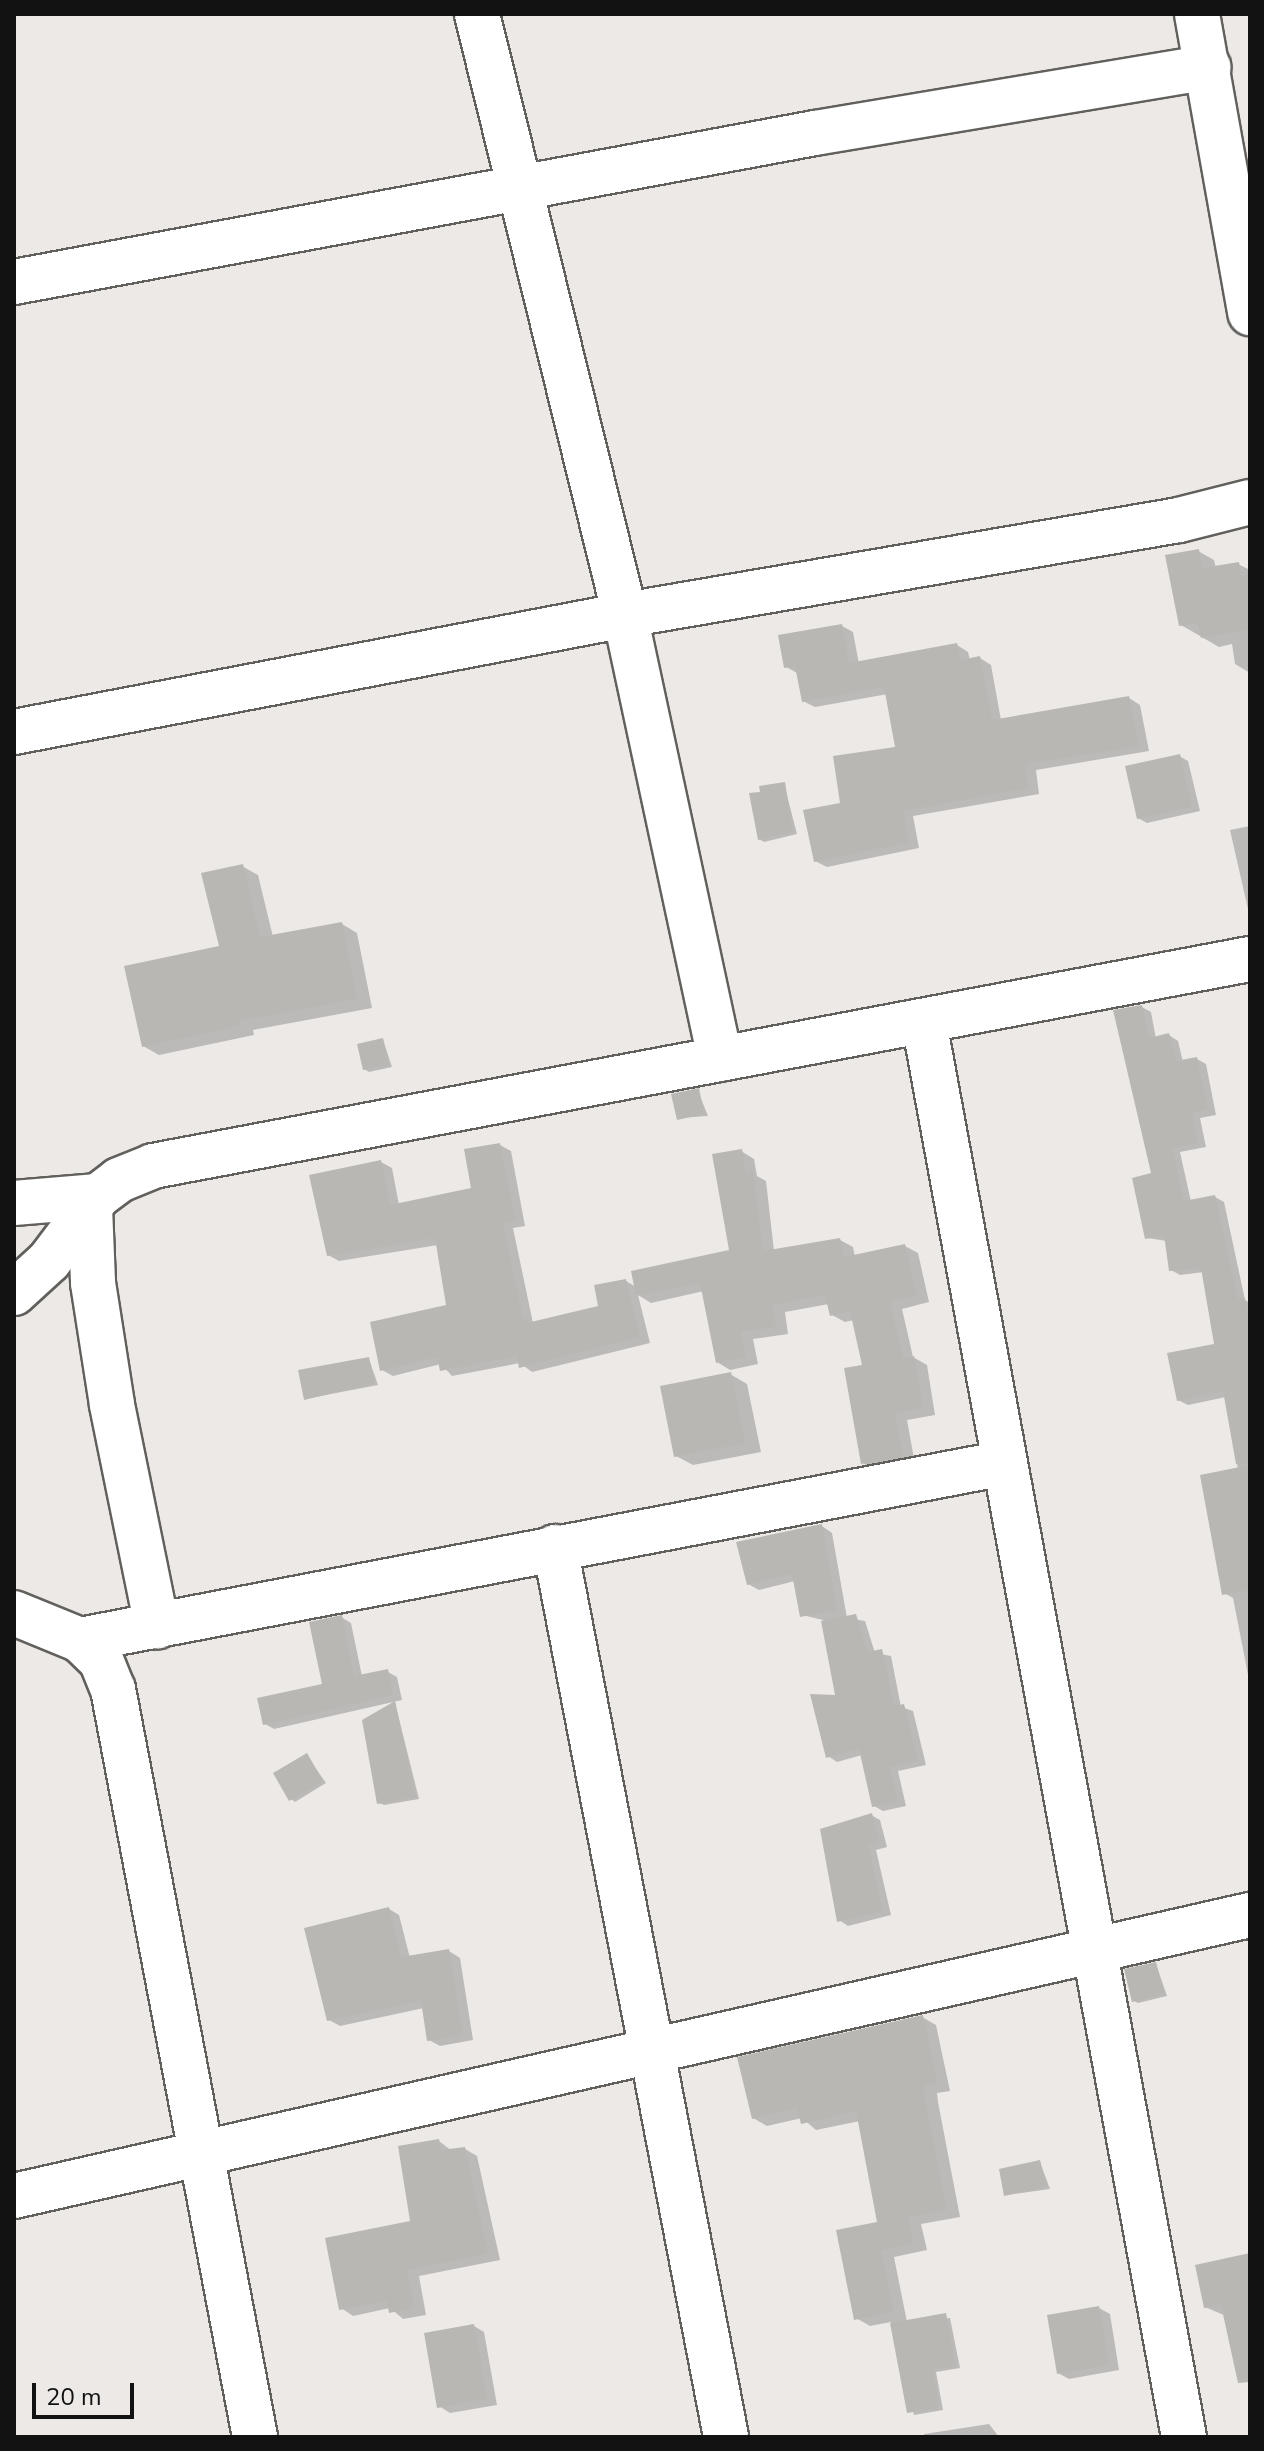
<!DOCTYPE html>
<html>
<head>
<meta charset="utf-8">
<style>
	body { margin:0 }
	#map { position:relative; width:1264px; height:2451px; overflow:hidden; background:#ece9e7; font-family:"Nunito Sans",sans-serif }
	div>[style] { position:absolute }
	.shadow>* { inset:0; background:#0003 }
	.building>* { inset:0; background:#b9b7b4 }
	.roads { filter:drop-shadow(2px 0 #62605d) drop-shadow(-2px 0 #62605d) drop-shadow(0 2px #62605d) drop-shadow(0 -2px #62605d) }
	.minor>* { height:44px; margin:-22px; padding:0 22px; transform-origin:22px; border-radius:22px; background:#fff }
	span { translate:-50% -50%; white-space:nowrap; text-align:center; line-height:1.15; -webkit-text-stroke:7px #ece9e7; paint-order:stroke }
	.frame { position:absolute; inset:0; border:16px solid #131212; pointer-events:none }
	.scale { position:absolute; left:32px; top:2383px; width:102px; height:36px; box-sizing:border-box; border:4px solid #131212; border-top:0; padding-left:10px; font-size:24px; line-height:28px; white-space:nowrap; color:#131212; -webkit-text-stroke:6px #ece9e7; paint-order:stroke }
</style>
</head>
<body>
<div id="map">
	<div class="shadow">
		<div style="clip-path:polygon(1198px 551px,1214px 560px,1216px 568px,1238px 564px,1250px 570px,1250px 673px,1235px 664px,1232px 644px,1219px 647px,1181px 625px)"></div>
		<div style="clip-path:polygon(842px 626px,853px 632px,859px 664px,957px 645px,968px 652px,970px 660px,980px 658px,991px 665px,1001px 720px,1129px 698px,1140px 705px,1149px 751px,1036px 770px,1039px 794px,913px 816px,919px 848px,827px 867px,815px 861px,843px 804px,898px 748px,888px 694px,815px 707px,803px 701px,799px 674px,786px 667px)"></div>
		<div style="clip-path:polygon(1179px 756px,1188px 761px,1200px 811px,1147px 823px,1138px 818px)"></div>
		<div style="clip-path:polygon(784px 784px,797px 834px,764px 842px,759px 839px,762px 793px)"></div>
		<div style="clip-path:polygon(1250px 826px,1250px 918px,1230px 830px)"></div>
		<div style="clip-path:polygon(242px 866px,258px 875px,273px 937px,342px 924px,357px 933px,372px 1008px,253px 1030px,254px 1035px,159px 1055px,143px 1046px,221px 947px)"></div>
		<div style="clip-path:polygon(1142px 1007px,1151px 1012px,1156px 1039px,1169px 1035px,1178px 1041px,1183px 1062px,1197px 1059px,1206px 1064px,1216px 1115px,1200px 1118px,1206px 1147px,1180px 1152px,1191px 1202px,1215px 1197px,1224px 1202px,1245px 1300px,1250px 1303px,1250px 1685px,1233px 1598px,1224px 1593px,1238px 1470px,1226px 1397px,1188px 1405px,1178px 1400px,1217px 1346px,1204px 1272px,1180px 1275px,1171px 1270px,1167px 1241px,1147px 1238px,1153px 1175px)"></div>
		<div style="clip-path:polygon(383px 1040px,392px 1067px,369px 1072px,364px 1069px)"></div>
		<div style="clip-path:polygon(698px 1091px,708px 1116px,679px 1118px)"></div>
		<div style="clip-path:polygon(500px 1145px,511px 1151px,525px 1226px,513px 1228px,533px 1323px,600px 1307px,626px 1281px,636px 1287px,731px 1252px,741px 1151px,754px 1159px,757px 1176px,766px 1181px,774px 1251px,840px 1240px,853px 1247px,855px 1257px,905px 1246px,918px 1253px,929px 1302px,902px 1309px,913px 1357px,927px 1365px,935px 1415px,907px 1420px,915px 1464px,876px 1471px,863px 1463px,864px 1366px,854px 1320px,845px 1322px,832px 1315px,829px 1304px,785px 1312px,788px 1334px,753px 1339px,758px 1364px,730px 1370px,717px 1362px,704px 1291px,651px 1303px,638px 1295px,650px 1343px,532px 1372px,520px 1363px,452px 1376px,441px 1364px,393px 1376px,382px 1370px,448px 1306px,438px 1245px,339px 1261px,328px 1255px,381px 1162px,392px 1168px,399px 1205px,473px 1190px)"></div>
		<div style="clip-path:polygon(369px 1359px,378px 1385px,305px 1399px)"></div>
		<div style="clip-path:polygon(730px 1374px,747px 1384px,761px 1452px,693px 1465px,676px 1456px)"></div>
		<div style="clip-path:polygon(822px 1526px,832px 1533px,847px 1618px,865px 1621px,875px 1653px,891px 1656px,901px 1707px,913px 1711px,926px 1765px,898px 1771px,906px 1806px,883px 1811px,874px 1806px,862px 1755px,837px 1762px,828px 1756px,837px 1697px,823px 1620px,802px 1615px,795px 1581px,759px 1590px,748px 1584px)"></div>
		<div style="clip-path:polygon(341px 1617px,351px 1623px,362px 1676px,388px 1672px,397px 1677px,402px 1700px,274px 1729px,265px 1724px,324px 1685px)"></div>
		<div style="clip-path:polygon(395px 1703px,419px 1799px,384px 1805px,379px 1803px)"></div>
		<div style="clip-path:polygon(307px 1756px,326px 1783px,295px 1802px,291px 1799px)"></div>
		<div style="clip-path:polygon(871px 1815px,880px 1820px,887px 1847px,876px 1850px,891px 1915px,848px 1926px,839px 1920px)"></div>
		<div style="clip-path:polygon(389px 1909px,399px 1915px,410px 1958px,449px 1951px,460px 1958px,473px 2040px,440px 2046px,429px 2040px,424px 2008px,340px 2026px,329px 2020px)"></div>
		<div style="clip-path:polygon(1156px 1964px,1167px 1996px,1138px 2003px,1134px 2001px)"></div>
		<div style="clip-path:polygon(922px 2017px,936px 2025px,950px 2091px,937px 2093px,938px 2102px,960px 2217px,921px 2224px,927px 2250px,894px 2257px,907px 2322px,950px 2318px,960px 2368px,936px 2372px,943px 2410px,914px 2415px,891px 2322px,870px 2326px,856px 2318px,880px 2223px,860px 2121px,816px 2130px,802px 2118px,767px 2126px,753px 2118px)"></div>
		<div style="clip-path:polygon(439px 2141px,452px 2151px,465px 2149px,477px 2156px,500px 2260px,419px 2276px,426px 2315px,403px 2319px,390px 2308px,353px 2316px,341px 2308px,412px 2223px)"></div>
		<div style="clip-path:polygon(1040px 2162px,1050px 2189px,1006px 2195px)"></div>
		<div style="clip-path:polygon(1250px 2255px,1250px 2348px,1226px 2316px,1205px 2307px)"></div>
		<div style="clip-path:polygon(1099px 2308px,1110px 2314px,1119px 2370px,1069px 2379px,1058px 2373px)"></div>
		<div style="clip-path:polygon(474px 2326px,484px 2332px,497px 2405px,450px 2413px,439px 2406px)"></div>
		<div style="clip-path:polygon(989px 2424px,999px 2437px,924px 2437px,924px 2434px)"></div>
	</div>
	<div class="building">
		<div style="clip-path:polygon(1199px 549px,1202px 568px,1239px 562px,1241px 576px,1250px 574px,1250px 629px,1201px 638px,1197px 623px,1179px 626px,1165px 555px)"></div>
		<div style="clip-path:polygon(842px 624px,849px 663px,957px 643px,961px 660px,980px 656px,992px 720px,1129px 696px,1139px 746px,1025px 764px,1028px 788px,903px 811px,909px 842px,814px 862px,803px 810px,840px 803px,833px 756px,895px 747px,884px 687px,802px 702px,795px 666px,784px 668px,778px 635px)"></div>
		<div style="clip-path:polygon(1180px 754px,1192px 807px,1137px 819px,1125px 766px)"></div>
		<div style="clip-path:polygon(785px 782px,793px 832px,758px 840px,749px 793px,760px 792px,759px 786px)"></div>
		<div style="clip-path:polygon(243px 864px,260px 937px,342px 922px,357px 999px,238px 1021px,239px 1026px,142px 1047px,124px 966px,219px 946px,201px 873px)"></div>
		<div style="clip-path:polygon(1142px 1005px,1149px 1038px,1169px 1033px,1176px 1061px,1197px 1057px,1208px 1110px,1192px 1113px,1198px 1143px,1172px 1148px,1184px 1201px,1215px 1195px,1238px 1299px,1245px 1298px,1250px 1328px,1250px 1463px,1236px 1464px,1223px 1391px,1177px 1401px,1167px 1353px,1214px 1344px,1201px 1268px,1169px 1271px,1164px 1235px,1145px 1239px,1132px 1178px,1151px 1173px,1113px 1010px)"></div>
		<div style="clip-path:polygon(383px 1038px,389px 1065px,363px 1070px,357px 1044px)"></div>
		<div style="clip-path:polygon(699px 1088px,704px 1114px,677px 1120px,671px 1094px)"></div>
		<div style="clip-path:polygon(500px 1143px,516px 1220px,503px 1223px,523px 1318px,531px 1322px,598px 1306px,594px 1285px,626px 1279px,640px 1337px,519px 1368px,517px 1356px,440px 1371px,437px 1357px,380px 1371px,370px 1322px,446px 1305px,435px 1238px,327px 1256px,309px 1175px,381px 1160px,390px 1205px,471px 1188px,464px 1149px)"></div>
		<div style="clip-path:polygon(742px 1149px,746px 1173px,753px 1171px,763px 1251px,840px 1238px,844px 1257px,905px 1244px,917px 1295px,890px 1302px,903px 1358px,914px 1356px,923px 1408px,895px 1413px,903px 1457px,861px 1464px,844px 1368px,862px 1365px,850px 1311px,830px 1316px,825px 1295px,772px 1305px,776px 1327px,741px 1332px,746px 1357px,716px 1363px,700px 1283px,636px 1296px,631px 1271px,729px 1250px,712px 1154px)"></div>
		<div style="clip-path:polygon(369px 1357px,374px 1383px,304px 1400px,298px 1370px)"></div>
		<div style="clip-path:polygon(731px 1372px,745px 1443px,674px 1457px,660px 1386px)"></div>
		<div style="clip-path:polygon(1250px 1465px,1250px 1590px,1222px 1595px,1200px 1475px)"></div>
		<div style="clip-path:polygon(822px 1524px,837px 1610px,800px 1617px,792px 1574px,747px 1585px,736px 1542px)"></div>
		<div style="clip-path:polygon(856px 1614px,868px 1652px,882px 1649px,894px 1706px,904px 1704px,918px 1761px,890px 1767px,898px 1802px,872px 1807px,859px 1749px,826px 1758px,810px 1694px,835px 1695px,821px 1621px)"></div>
		<div style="clip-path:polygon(342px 1615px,354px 1676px,388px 1669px,393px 1695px,263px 1725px,257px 1698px,322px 1684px,309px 1622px)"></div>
		<div style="clip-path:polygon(395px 1701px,416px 1797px,377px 1804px,362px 1720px)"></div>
		<div style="clip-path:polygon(307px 1753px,323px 1781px,289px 1801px,273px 1773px)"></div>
		<div style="clip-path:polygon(872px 1813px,879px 1843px,868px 1845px,883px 1911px,837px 1922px,820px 1829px)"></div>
		<div style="clip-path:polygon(389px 1907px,401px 1957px,449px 1949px,463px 2035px,427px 2041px,421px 2001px,327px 2021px,304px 1928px)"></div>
		<div style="clip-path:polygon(1156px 1962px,1164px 1994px,1132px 2002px,1124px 1969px)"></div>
		<div style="clip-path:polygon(923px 2015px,937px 2083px,924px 2086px,924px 2093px,947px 2210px,908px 2217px,914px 2243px,881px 2250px,894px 2312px,854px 2320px,836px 2230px,877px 2222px,856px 2111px,801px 2124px,797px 2108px,752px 2119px,737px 2057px)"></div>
		<div style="clip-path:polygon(439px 2139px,441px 2150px,465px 2147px,488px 2254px,407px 2270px,415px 2308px,389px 2313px,387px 2301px,339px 2310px,325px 2238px,410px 2221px,398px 2146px)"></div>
		<div style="clip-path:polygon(1040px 2160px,1046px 2187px,1004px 2196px,999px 2169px)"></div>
		<div style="clip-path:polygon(1250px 2253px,1250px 2382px,1238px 2383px,1221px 2305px,1204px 2308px,1195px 2265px)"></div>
		<div style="clip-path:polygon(1099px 2306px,1109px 2365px,1057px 2374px,1047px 2315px)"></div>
		<div style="clip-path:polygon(946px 2313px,956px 2366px,933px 2370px,939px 2408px,907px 2413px,890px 2323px)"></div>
		<div style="clip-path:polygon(474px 2324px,487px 2399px,437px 2408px,424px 2333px)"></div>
	</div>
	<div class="roads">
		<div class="minor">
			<div style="left:477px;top:14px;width:619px;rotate:76.17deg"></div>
			<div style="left:625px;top:615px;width:454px;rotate:77.9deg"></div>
			<div style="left:1197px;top:14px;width:304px;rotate:79.9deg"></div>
			<div style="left:14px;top:282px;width:815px;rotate:-10.54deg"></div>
			<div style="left:815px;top:133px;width:399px;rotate:-9.5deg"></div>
			<div style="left:14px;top:732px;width:622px;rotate:-10.84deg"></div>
			<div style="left:625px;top:615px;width:562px;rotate:-9.73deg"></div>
			<div style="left:1179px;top:520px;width:73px;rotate:-14.2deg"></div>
			<div style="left:924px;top:1022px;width:1439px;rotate:79.59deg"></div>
			<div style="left:14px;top:1203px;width:84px;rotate:-4.8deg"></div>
			<div style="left:90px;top:1207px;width:76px;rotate:87.7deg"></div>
			<div style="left:93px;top:1283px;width:123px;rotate:81.1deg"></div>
			<div style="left:112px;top:1405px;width:226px;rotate:78.5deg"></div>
			<div style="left:14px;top:1293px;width:47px;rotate:-42.4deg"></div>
			<div style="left:49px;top:1261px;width:81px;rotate:-53deg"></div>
			<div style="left:98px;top:1196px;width:26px;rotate:-37deg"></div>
			<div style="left:119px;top:1180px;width:37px;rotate:-22deg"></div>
			<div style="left:153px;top:1166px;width:1116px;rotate:-10.69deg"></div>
			<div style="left:555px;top:1547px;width:906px;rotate:79.12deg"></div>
			<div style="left:14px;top:1613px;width:71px;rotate:22.2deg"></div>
			<div style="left:80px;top:1640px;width:29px;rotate:44deg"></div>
			<div style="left:101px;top:1660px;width:31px;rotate:68deg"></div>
			<div style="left:113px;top:1689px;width:761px;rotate:79.25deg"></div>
			<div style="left:80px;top:1640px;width:941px;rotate:-10.84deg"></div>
			<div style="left:14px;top:2196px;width:1268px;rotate:-12.81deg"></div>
		</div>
	</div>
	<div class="frame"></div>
	<div class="scale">20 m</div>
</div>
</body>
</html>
